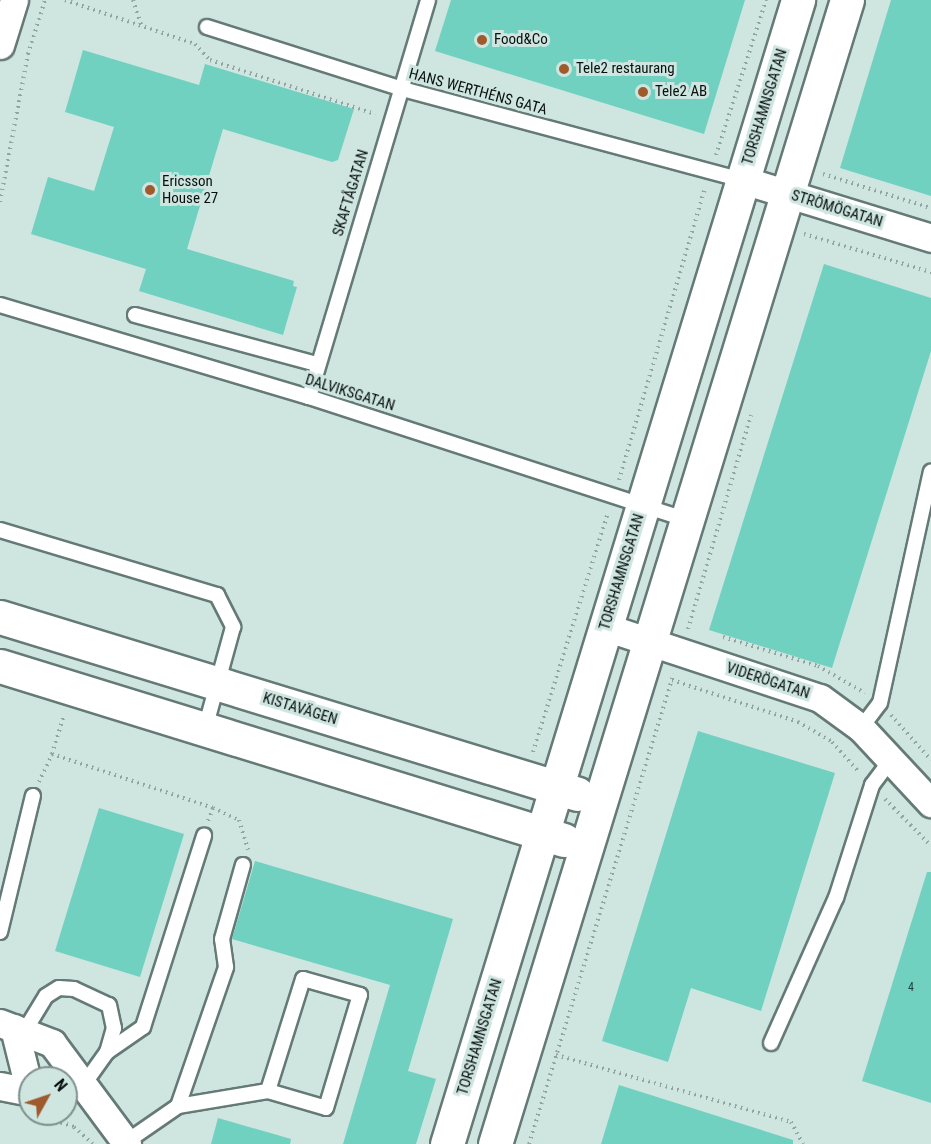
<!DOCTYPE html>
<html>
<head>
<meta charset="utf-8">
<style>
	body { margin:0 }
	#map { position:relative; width:931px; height:1144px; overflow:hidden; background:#cee5e0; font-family:"Roboto Condensed",sans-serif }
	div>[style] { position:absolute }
	.building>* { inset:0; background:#71d1c1 }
	.path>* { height:4px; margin-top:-2px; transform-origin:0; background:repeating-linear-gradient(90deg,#92a4a1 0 1.5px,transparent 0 6px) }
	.roads { filter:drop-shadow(2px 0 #657a76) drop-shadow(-2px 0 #657a76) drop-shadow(0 2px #657a76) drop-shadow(0 -2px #657a76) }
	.service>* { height:14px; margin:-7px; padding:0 7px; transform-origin:7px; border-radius:7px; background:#fff }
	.minor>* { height:27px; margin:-13.5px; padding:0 13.5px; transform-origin:13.5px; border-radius:13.5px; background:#fff }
	.tertiary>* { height:33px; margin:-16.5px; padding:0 16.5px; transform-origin:16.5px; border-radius:16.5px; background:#fff }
	.dots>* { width:16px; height:16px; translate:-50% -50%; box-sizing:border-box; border:3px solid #cee5e0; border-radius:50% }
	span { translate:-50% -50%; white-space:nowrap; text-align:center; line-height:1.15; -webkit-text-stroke:6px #cee5e0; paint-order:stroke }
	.number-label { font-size:12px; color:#22403c }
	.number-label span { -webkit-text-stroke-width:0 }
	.poi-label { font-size:15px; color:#08100f }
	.left { translate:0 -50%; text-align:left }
	.street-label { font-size:15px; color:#08100f }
	.north { position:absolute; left:18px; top:1066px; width:60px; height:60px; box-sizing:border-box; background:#cee5e0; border:2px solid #7f908c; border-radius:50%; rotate:50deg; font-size:16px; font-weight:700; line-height:24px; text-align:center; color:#08100f }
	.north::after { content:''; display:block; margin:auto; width:21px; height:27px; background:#9f5b2d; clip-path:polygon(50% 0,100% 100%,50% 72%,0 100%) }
</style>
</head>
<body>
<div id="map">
	<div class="building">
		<div style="clip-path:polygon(451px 0,745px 0,704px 134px,435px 51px)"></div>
		<div style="clip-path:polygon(891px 0,931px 0,931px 196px,840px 168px)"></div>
		<div style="clip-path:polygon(83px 50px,199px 85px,205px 64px,354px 109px,338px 160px,332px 162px,223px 129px,187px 249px,294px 281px,293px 286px,297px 287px,283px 335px,139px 291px,146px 269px,31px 234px,48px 177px,94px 191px,114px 127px,65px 112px)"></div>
		<div style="clip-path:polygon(824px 264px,931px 298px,931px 351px,832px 668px,709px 630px)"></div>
		<div style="clip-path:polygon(698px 731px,835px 773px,761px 1011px,691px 988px,668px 1062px,602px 1041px)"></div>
		<div style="clip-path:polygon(99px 808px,184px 834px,140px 977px,55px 951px)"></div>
		<div style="clip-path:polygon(255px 861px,453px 919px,408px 1071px,436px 1079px,416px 1144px,343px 1144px,390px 985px,232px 939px)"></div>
		<div style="clip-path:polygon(927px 872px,931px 872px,931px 1103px,862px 1081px)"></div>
		<div style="clip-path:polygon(619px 1085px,793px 1140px,793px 1144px,601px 1144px)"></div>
		<div style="clip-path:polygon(218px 1118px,291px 1139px,290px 1144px,211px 1144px)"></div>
	</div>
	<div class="path">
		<div style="left:65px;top:0;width:137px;rotate:18.7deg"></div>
		<div style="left:195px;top:44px;width:22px;rotate:47deg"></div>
		<div style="left:210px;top:60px;width:174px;rotate:18.1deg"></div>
		<div style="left:133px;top:0;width:26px;rotate:72deg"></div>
		<div style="left:716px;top:155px;width:163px;rotate:-72.1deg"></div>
		<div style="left:823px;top:174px;width:113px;rotate:17.5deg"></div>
		<div style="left:0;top:202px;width:151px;rotate:-79.3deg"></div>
		<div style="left:28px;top:54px;width:57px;rotate:-72.5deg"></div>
		<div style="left:804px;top:234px;width:133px;rotate:16.7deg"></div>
		<div style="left:619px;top:480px;width:304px;rotate:-73.6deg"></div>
		<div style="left:688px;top:629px;width:223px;rotate:-73.6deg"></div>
		<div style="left:723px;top:637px;width:99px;rotate:17deg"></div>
		<div style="left:818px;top:666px;width:54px;rotate:29.9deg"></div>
		<div style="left:672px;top:680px;width:133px;rotate:18.4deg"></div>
		<div style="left:798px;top:722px;width:39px;rotate:30deg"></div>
		<div style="left:832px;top:742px;width:40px;rotate:48deg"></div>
		<div style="left:891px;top:715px;width:60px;rotate:48.4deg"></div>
		<div style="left:533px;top:752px;width:250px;rotate:-72.6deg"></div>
		<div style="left:52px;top:754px;width:41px;rotate:-72.9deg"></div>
		<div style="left:39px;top:782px;width:31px;rotate:-65deg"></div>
		<div style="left:52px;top:754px;width:170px;rotate:18.5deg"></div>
		<div style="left:213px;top:808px;width:14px;rotate:111deg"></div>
		<div style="left:885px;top:799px;width:66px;rotate:45.6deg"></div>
		<div style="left:213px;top:808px;width:29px;rotate:25deg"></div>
		<div style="left:239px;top:820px;width:31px;rotate:73deg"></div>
		<div style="left:556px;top:1055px;width:244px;rotate:15.9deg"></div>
		<div style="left:791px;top:1122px;width:25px;rotate:61deg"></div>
		<div style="left:38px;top:1115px;width:38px;rotate:18deg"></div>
		<div style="left:74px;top:1127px;width:25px;rotate:42deg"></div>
		<div style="left:529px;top:1144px;width:492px;rotate:-72.9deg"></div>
	</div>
	<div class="roads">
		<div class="service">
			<div style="left:207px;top:27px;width:201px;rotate:17.6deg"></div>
			<div style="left:399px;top:88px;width:356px;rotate:15deg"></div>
			<div style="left:0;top:305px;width:322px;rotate:16.6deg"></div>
			<div style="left:309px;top:397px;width:398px;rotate:18deg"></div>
			<div style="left:135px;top:315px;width:188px;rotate:15.1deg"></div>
			<div style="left:309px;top:397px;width:414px;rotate:-73.3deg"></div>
			<div style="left:0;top:530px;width:227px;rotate:16.7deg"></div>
			<div style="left:217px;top:595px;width:36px;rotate:63deg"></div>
			<div style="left:233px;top:627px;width:106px;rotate:105.4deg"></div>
			<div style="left:861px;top:728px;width:31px;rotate:-53deg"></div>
			<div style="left:880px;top:703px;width:237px;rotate:-77.6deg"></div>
			<div style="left:0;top:932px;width:140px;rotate:-76.4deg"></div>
			<div style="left:24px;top:1032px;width:42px;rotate:-58.6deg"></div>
			<div style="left:46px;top:996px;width:15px;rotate:-32deg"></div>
			<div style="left:59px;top:988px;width:15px;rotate:4deg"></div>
			<div style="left:74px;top:989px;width:38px;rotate:25deg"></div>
			<div style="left:109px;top:1005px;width:24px;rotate:78deg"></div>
			<div style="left:114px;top:1028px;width:25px;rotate:106deg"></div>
			<div style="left:771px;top:1043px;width:159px;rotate:-65.9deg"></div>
			<div style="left:836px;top:898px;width:119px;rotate:-72.3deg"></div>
			<div style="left:872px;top:785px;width:31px;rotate:-53deg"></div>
			<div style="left:82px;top:1087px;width:43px;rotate:-54.5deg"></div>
			<div style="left:107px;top:1052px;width:44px;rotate:-34.8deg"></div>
			<div style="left:143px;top:1027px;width:201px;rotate:-72.3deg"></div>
			<div style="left:178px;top:1106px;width:147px;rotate:-70.9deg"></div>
			<div style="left:226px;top:967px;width:28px;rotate:-98deg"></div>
			<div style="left:222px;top:939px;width:77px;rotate:-74.2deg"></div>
			<div style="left:126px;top:1142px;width:63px;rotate:-34.7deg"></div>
			<div style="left:178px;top:1106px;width:91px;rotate:-9.5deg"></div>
			<div style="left:268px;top:1091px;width:60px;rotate:16.3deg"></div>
			<div style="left:326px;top:1108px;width:118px;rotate:-73.3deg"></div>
			<div style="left:360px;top:995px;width:59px;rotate:-164.3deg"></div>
			<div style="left:303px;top:979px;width:117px;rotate:107.4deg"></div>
		</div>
		<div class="minor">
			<div style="left:0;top:45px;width:47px;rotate:-72.7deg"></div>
			<div style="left:743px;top:180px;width:197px;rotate:17.1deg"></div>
			<div style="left:605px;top:627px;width:226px;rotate:18.3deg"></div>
			<div style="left:820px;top:698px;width:51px;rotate:36.2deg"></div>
			<div style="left:861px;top:728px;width:103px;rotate:47deg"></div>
			<div style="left:0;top:1023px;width:56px;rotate:21deg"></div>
			<div style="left:52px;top:1043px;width:126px;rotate:53.4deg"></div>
			<div style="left:14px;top:1028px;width:66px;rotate:76deg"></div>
			<div style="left:0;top:1086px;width:31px;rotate:11deg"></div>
		</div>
		<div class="tertiary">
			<div style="left:0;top:617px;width:604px;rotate:17.03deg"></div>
			<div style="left:0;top:666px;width:590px;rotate:17.15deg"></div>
			<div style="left:447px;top:1144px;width:1197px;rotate:-72.94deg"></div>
			<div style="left:495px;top:1144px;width:1197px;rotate:-72.9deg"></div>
		</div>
	</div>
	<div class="dots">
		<div style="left:482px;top:40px;background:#9f5b2d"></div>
		<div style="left:564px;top:69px;background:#9f5b2d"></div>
		<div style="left:643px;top:92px;background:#9f5b2d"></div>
		<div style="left:150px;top:190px;background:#9f5b2d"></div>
	</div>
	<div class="number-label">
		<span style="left:911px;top:988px">4</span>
	</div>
	<div class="poi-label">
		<span class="left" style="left:494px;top:40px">Food&amp;Co</span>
		<span class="left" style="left:576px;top:69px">Tele2 restaurang</span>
		<span class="left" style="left:655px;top:92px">Tele2 AB</span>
		<span class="left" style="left:162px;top:190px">Ericsson<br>House 27</span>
	</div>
	<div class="street-label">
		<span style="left:478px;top:92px;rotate:15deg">HANS WERTHÉNS GATA</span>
		<span style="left:765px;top:107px;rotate:-73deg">TORSHAMNSGATAN</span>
		<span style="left:351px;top:193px;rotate:-73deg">SKAFTÅGATAN</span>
		<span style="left:837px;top:209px;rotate:17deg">STRÖMÖGATAN</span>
		<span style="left:350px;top:393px;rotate:17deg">DALVIKSGATAN</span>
		<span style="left:622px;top:572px;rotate:-73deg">TORSHAMNSGATAN</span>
		<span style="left:768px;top:681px;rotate:18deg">VIDERÖGATAN</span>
		<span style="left:300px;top:709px;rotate:17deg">KISTAVÄGEN</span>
		<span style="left:480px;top:1037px;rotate:-73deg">TORSHAMNSGATAN</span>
	</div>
	<div class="north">N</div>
</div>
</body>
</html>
